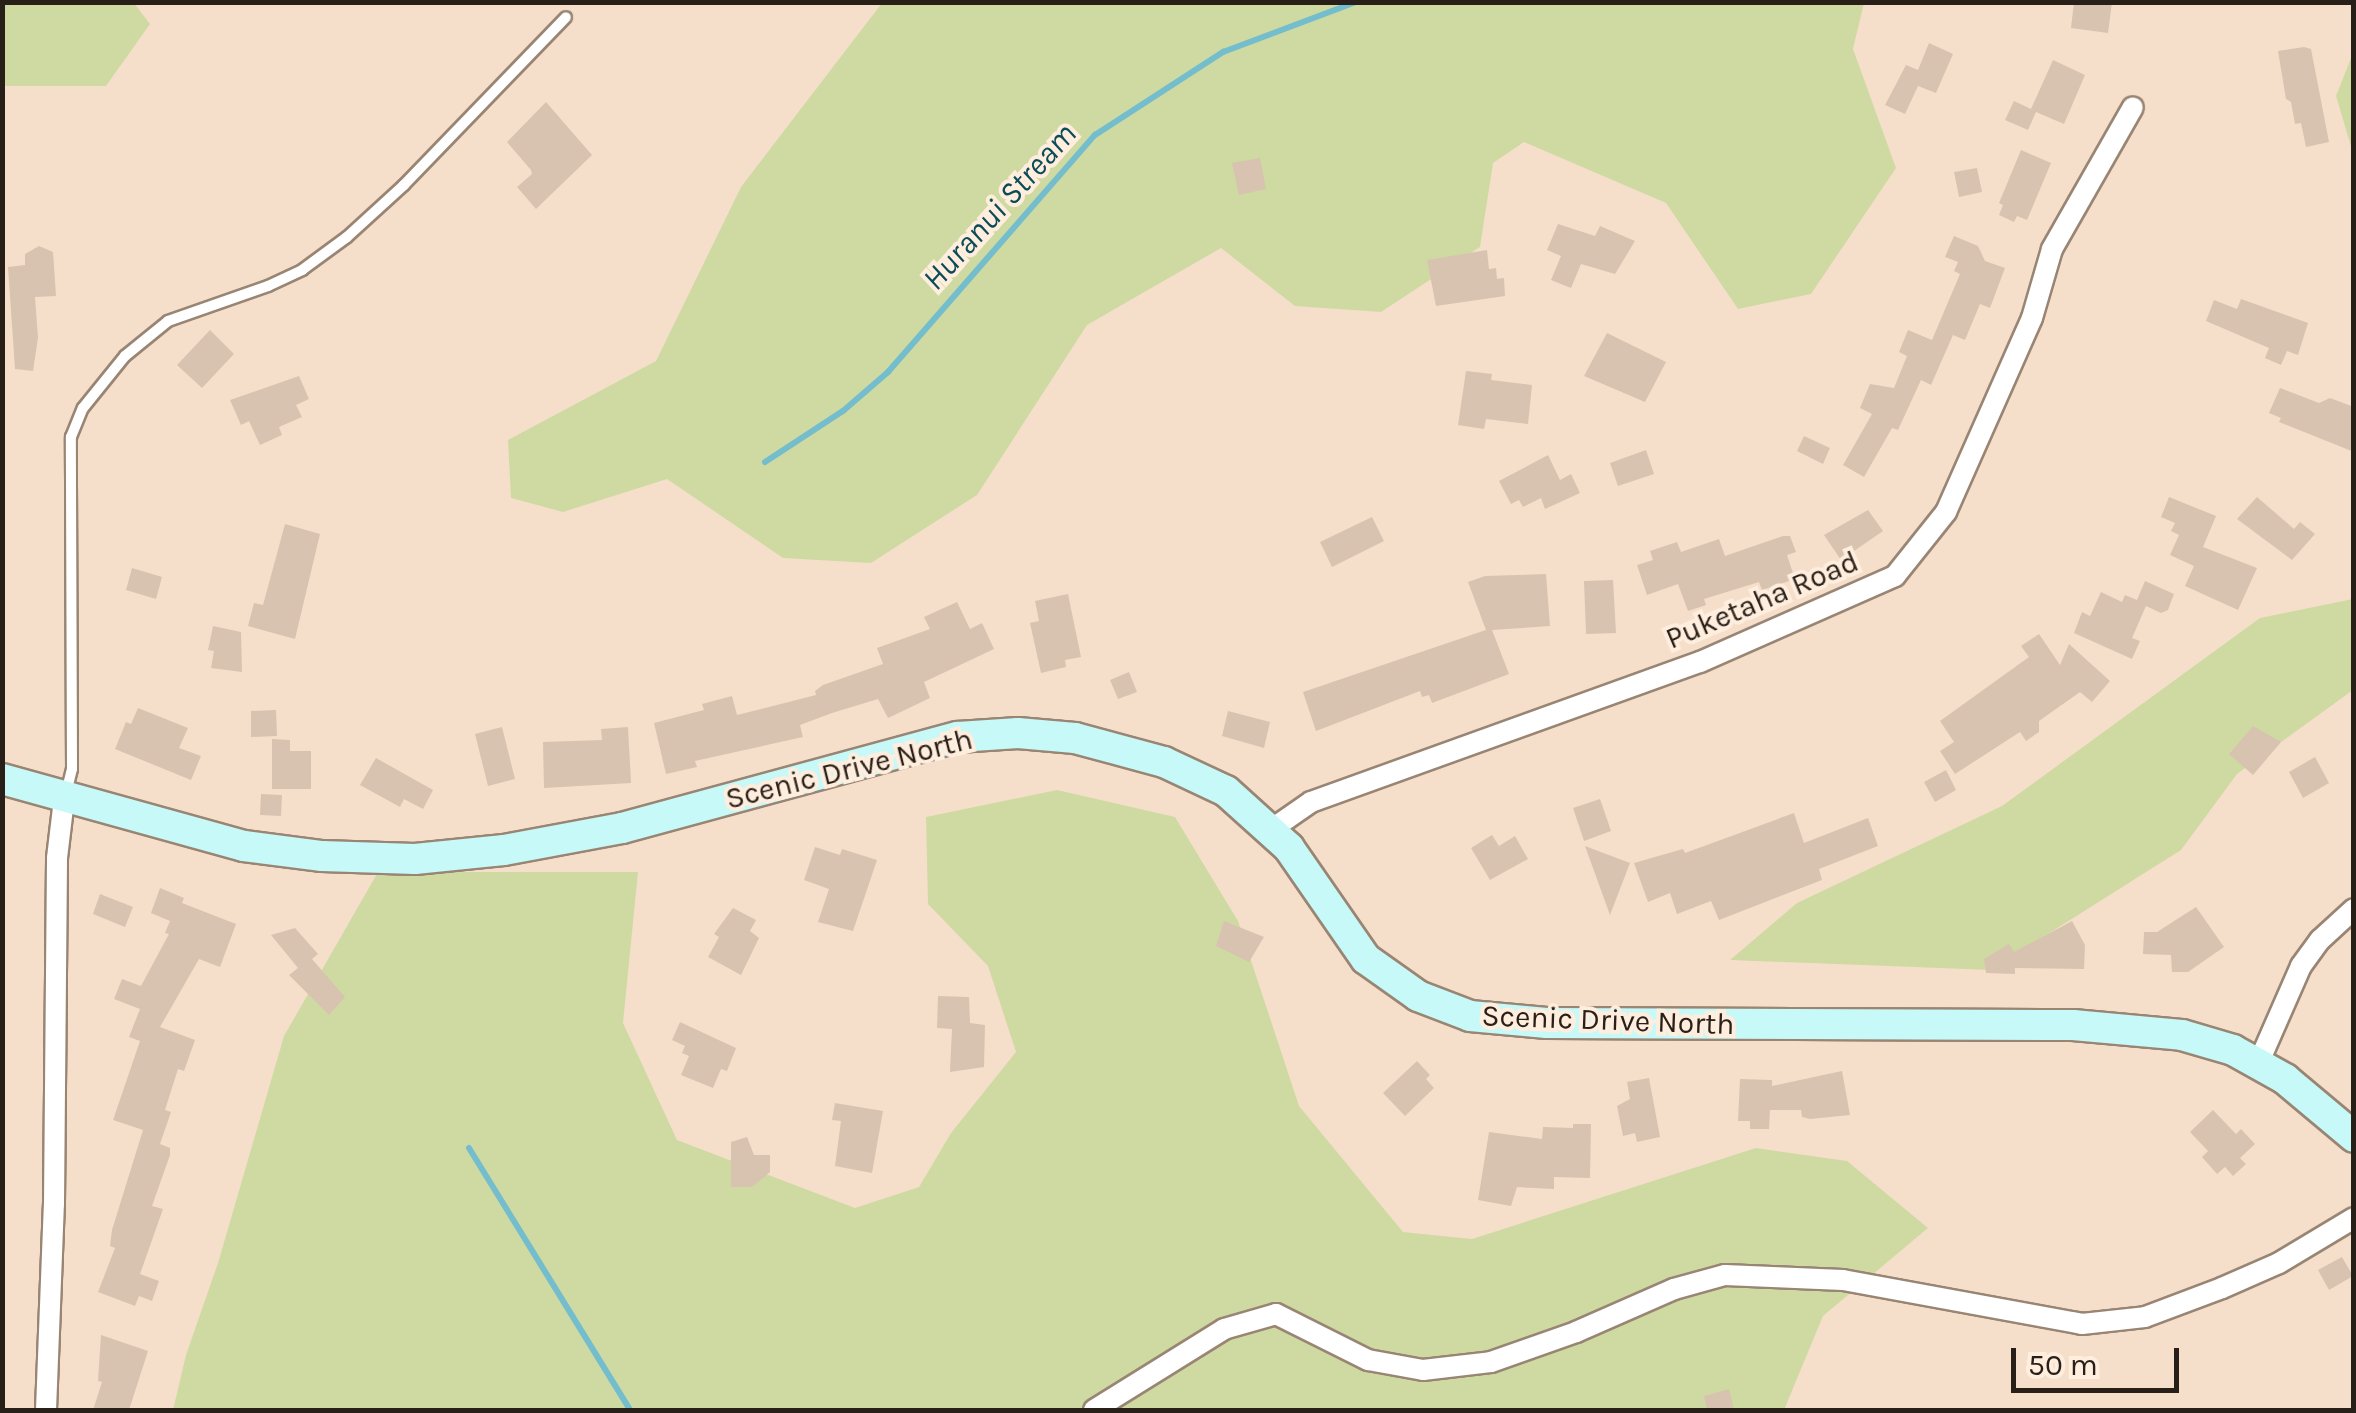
<!DOCTYPE html>
<html>
<head>
<meta charset="utf-8">
<style>
	body { margin:0 }
	#map { position:relative; width:2356px; height:1413px; overflow:hidden; background:#f5dfcb; font-family:Karla,sans-serif }
	div>[style] { position:absolute }
	.green>* { inset:0; background:#cfdaa2 }
	.stream>* { height:6px; margin:-3px; padding:0 3px; transform-origin:3px; border-radius:3px; background:#74bdcc }
	.building>* { inset:0; background:#d8c3b0 }
	.roads { filter:drop-shadow(2px 0 #998573) drop-shadow(-2px 0 #998573) drop-shadow(0 2px #998573) drop-shadow(0 -2px #998573) }
	.lane>* { height:10px; margin:-5px; padding:0 5px; transform-origin:5px; border-radius:5px; background:#fff }
	.street>* { height:20px; margin:-10px; padding:0 10px; transform-origin:10px; border-radius:10px; background:#fff }
	.secondary>* { height:30px; margin:-15px; padding:0 15px; transform-origin:15px; border-radius:15px; background:#c6f9f8 }
	span { translate:-50% -50%; white-space:nowrap; text-align:center; line-height:1.15; -webkit-text-stroke:8px #ffeddd; paint-order:stroke }
	.street-label { font-size:30px; color:#271f18 }
	.water-label { font-size:32px; color:#0a4c57; font-style:italic }
	.frame { position:absolute; inset:0; border:5px solid #271f18; pointer-events:none }
	.scale { position:absolute; left:2011px; top:1348px; width:168px; height:45px; box-sizing:border-box; border:5px solid #271f18; border-top:0; padding-left:12px; font-size:30px; line-height:35px; white-space:nowrap; color:#271f18; -webkit-text-stroke:8px #ffeddd; paint-order:stroke }
</style>
</head>
<body>
<div id="map">
	<div class="green">
		<div style="clip-path:polygon(2px 3px,134px 3px,150px 24px,106px 86px,3px 86px)"></div>
		<div style="clip-path:polygon(882px 3px,1864px 3px,1853px 49px,1896px 168px,1811px 294px,1738px 309px,1666px 203px,1524px 142px,1493px 163px,1480px 247px,1381px 312px,1295px 306px,1221px 248px,1087px 325px,977px 495px,871px 563px,783px 558px,667px 479px,563px 512px,511px 498px,508px 440px,656px 361px,741px 187px)"></div>
		<div style="clip-path:polygon(2353px 53px,2354px 53px,2353px 153px,2336px 96px)"></div>
		<div style="clip-path:polygon(2353px 599px,2353px 690px,2237px 774px,2181px 850px,1991px 970px,1730px 960px,1797px 903px,2002px 806px,2260px 618px)"></div>
		<div style="clip-path:polygon(1057px 790px,1175px 817px,1238px 921px,1299px 1106px,1403px 1232px,1472px 1239px,1756px 1148px,1847px 1161px,1928px 1228px,1823px 1316px,1784px 1410px,173px 1410px,186px 1355px,218px 1263px,284px 1036px,378px 872px,638px 872px,623px 1023px,677px 1140px,855px 1208px,919px 1187px,951px 1133px,1016px 1052px,988px 966px,928px 904px,926px 817px)"></div>
	</div>
	<div class="stream">
		<div style="left:765px;top:462px;width:93px;rotate:-33.2deg"></div>
		<div style="left:843px;top:411px;width:60px;rotate:-40.9deg"></div>
		<div style="left:888px;top:372px;width:315px;rotate:-48.9deg"></div>
		<div style="left:1095px;top:135px;width:153px;rotate:-33deg"></div>
		<div style="left:1223px;top:52px;width:142px;rotate:-20.6deg"></div>
		<div style="left:469px;top:1148px;width:308px;rotate:58.4deg"></div>
	</div>
	<div class="building">
		<div style="clip-path:polygon(2074px 2px,2112px 2px,2108px 33px,2071px 28px)"></div>
		<div style="clip-path:polygon(1929px 43px,1953px 54px,1936px 93px,1918px 86px,1905px 114px,1885px 105px,1906px 65px,1918px 70px)"></div>
		<div style="clip-path:polygon(2304px 47px,2311px 49px,2329px 142px,2306px 147px,2301px 123px,2295px 124px,2291px 102px,2286px 99px,2278px 51px)"></div>
		<div style="clip-path:polygon(2053px 60px,2085px 75px,2064px 124px,2036px 112px,2028px 130px,2005px 120px,2014px 101px,2031px 109px)"></div>
		<div style="clip-path:polygon(546px 102px,592px 155px,536px 209px,517px 187px,532px 174px,531px 170px,507px 142px)"></div>
		<div style="clip-path:polygon(2021px 150px,2051px 163px,2027px 220px,2017px 216px,2014px 222px,1999px 215px,2003px 205px,1999px 203px)"></div>
		<div style="clip-path:polygon(1260px 158px,1266px 189px,1239px 195px,1232px 163px)"></div>
		<div style="clip-path:polygon(1977px 168px,1982px 192px,1959px 197px,1954px 172px)"></div>
		<div style="clip-path:polygon(1558px 224px,1595px 236px,1600px 226px,1635px 241px,1615px 274px,1581px 264px,1571px 288px,1551px 280px,1561px 256px,1547px 250px)"></div>
		<div style="clip-path:polygon(1954px 236px,1978px 246px,1985px 261px,2005px 268px,1990px 308px,1980px 304px,1965px 340px,1953px 335px,1931px 385px,1921px 380px,1898px 430px,1892px 428px,1864px 477px,1843px 465px,1872px 414px,1860px 408px,1870px 384px,1894px 388px,1907px 356px,1899px 352px,1908px 330px,1932px 340px,1960px 274px,1954px 271px,1958px 262px,1945px 257px)"></div>
		<div style="clip-path:polygon(39px 246px,53px 252px,56px 296px,35px 297px,38px 338px,33px 371px,15px 369px,8px 267px,25px 265px,25px 254px)"></div>
		<div style="clip-path:polygon(1487px 250px,1489px 269px,1496px 268px,1497px 279px,1504px 278px,1505px 296px,1436px 306px,1427px 260px)"></div>
		<div style="clip-path:polygon(2241px 299px,2308px 323px,2298px 355px,2287px 351px,2281px 365px,2265px 358px,2269px 348px,2206px 321px,2214px 300px,2237px 309px)"></div>
		<div style="clip-path:polygon(210px 330px,234px 354px,202px 388px,177px 365px)"></div>
		<div style="clip-path:polygon(1607px 333px,1666px 362px,1645px 402px,1584px 376px)"></div>
		<div style="clip-path:polygon(1466px 371px,1492px 374px,1491px 380px,1532px 385px,1528px 424px,1486px 419px,1484px 429px,1458px 425px)"></div>
		<div style="clip-path:polygon(299px 376px,309px 399px,296px 405px,302px 417px,279px 427px,282px 435px,260px 445px,249px 421px,241px 425px,230px 400px)"></div>
		<div style="clip-path:polygon(2280px 388px,2319px 403px,2330px 398px,2354px 407px,2354px 452px,2279px 422px,2281px 418px,2269px 413px)"></div>
		<div style="clip-path:polygon(1804px 436px,1830px 448px,1823px 464px,1797px 451px)"></div>
		<div style="clip-path:polygon(1646px 450px,1654px 474px,1618px 486px,1610px 463px)"></div>
		<div style="clip-path:polygon(1548px 455px,1560px 480px,1571px 474px,1580px 493px,1545px 509px,1541px 498px,1523px 507px,1519px 500px,1511px 504px,1499px 481px)"></div>
		<div style="clip-path:polygon(2169px 497px,2216px 516px,2203px 547px,2257px 568px,2238px 610px,2185px 586px,2194px 566px,2170px 555px,2179px 535px,2171px 531px,2175px 523px,2161px 517px)"></div>
		<div style="clip-path:polygon(2257px 497px,2294px 529px,2300px 522px,2315px 534px,2292px 560px,2237px 519px)"></div>
		<div style="clip-path:polygon(1868px 510px,1883px 531px,1841px 560px,1824px 535px)"></div>
		<div style="clip-path:polygon(1372px 517px,1384px 541px,1332px 567px,1320px 542px)"></div>
		<div style="clip-path:polygon(285px 524px,320px 534px,295px 639px,248px 626px,254px 603px,263px 605px)"></div>
		<div style="clip-path:polygon(1783px 536px,1790px 536px,1796px 552px,1787px 555px,1795px 579px,1762px 590px,1759px 582px,1704px 599px,1706px 605px,1688px 611px,1678px 584px,1647px 595px,1637px 565px,1653px 560px,1650px 551px,1677px 542px,1681px 552px,1719px 539px,1725px 556px)"></div>
		<div style="clip-path:polygon(132px 568px,162px 577px,156px 599px,126px 590px)"></div>
		<div style="clip-path:polygon(1546px 574px,1550px 626px,1492px 630px,1509px 674px,1432px 703px,1429px 695px,1422px 697px,1420px 691px,1316px 731px,1303px 692px,1486px 630px,1468px 582px,1485px 576px)"></div>
		<div style="clip-path:polygon(1613px 580px,1616px 633px,1586px 634px,1584px 581px)"></div>
		<div style="clip-path:polygon(2145px 581px,2174px 594px,2168px 610px,2161px 613px,2146px 606px,2132px 638px,2140px 641px,2132px 659px,2074px 633px,2082px 612px,2090px 616px,2101px 592px,2122px 602px,2125px 595px,2137px 600px)"></div>
		<div style="clip-path:polygon(1068px 594px,1081px 657px,1065px 660px,1066px 667px,1041px 673px,1030px 623px,1039px 621px,1035px 601px)"></div>
		<div style="clip-path:polygon(957px 602px,970px 629px,982px 623px,994px 649px,924px 682px,930px 698px,888px 718px,878px 699px,832px 713px,800px 725px,803px 737px,695px 761px,697px 767px,666px 774px,654px 723px,704px 710px,702px 704px,732px 696px,737px 715px,816px 695px,815px 691px,823px 685px,883px 664px,877px 648px,930px 629px,924px 617px)"></div>
		<div style="clip-path:polygon(213px 626px,241px 632px,242px 672px,211px 668px,214px 651px,208px 650px)"></div>
		<div style="clip-path:polygon(2039px 634px,2060px 665px,2069px 644px,2110px 681px,2092px 702px,2080px 692px,2039px 721px,2039px 732px,2026px 741px,2020px 732px,1955px 774px,1940px 751px,1954px 742px,1940px 721px,2029px 657px,2021px 646px)"></div>
		<div style="clip-path:polygon(1129px 672px,1137px 692px,1118px 699px,1110px 680px)"></div>
		<div style="clip-path:polygon(138px 708px,188px 728px,179px 748px,201px 756px,191px 780px,115px 749px,126px 722px,131px 724px)"></div>
		<div style="clip-path:polygon(276px 710px,277px 736px,251px 737px,251px 711px)"></div>
		<div style="clip-path:polygon(1228px 711px,1270px 722px,1264px 748px,1222px 736px)"></div>
		<div style="clip-path:polygon(2253px 726px,2281px 742px,2253px 775px,2229px 754px)"></div>
		<div style="clip-path:polygon(502px 727px,515px 779px,488px 786px,475px 734px)"></div>
		<div style="clip-path:polygon(628px 727px,631px 783px,544px 788px,543px 742px,602px 740px,601px 729px)"></div>
		<div style="clip-path:polygon(272px 739px,290px 740px,290px 751px,311px 751px,311px 789px,272px 789px)"></div>
		<div style="clip-path:polygon(2315px 757px,2329px 783px,2303px 798px,2289px 772px)"></div>
		<div style="clip-path:polygon(376px 758px,433px 790px,423px 809px,404px 799px,400px 807px,360px 785px)"></div>
		<div style="clip-path:polygon(1946px 770px,1956px 790px,1935px 802px,1924px 782px)"></div>
		<div style="clip-path:polygon(261px 794px,282px 795px,281px 816px,260px 815px)"></div>
		<div style="clip-path:polygon(1600px 799px,1611px 831px,1584px 841px,1573px 808px)"></div>
		<div style="clip-path:polygon(1794px 813px,1804px 843px,1868px 818px,1878px 846px,1819px 869px,1822px 880px,1719px 920px,1711px 901px,1677px 914px,1670px 893px,1648px 902px,1634px 863px,1683px 849px,1685px 853px)"></div>
		<div style="clip-path:polygon(1492px 835px,1499px 846px,1515px 836px,1528px 859px,1490px 880px,1471px 848px)"></div>
		<div style="clip-path:polygon(1585px 846px,1630px 863px,1610px 915px)"></div>
		<div style="clip-path:polygon(815px 847px,840px 855px,842px 849px,877px 860px,853px 931px,818px 922px,829px 889px,804px 880px)"></div>
		<div style="clip-path:polygon(160px 888px,184px 898px,182px 903px,236px 924px,220px 967px,199px 959px,160px 1027px,195px 1040px,184px 1071px,178px 1069px,165px 1110px,171px 1112px,160px 1144px,170px 1148px,170px 1155px,152px 1206px,163px 1209px,140px 1274px,159px 1281px,152px 1301px,139px 1296px,135px 1306px,98px 1292px,115px 1248px,110px 1246px,112px 1230px,143px 1130px,113px 1120px,140px 1041px,129px 1037px,140px 1009px,114px 999px,122px 979px,141px 986px,169px 934px,165px 933px,170px 921px,151px 913px)"></div>
		<div style="clip-path:polygon(100px 894px,133px 907px,125px 927px,93px 914px)"></div>
		<div style="clip-path:polygon(2196px 907px,2224px 947px,2188px 972px,2172px 972px,2171px 955px,2143px 954px,2144px 932px,2157px 932px)"></div>
		<div style="clip-path:polygon(733px 908px,756px 920px,750px 931px,759px 938px,741px 975px,708px 957px,719px 937px,714px 934px)"></div>
		<div style="clip-path:polygon(1224px 921px,1264px 937px,1249px 962px,1216px 946px)"></div>
		<div style="clip-path:polygon(2072px 921px,2085px 945px,2084px 969px,2015px 968px,2015px 974px,1986px 973px,1984px 959px,2009px 944px,2014px 952px)"></div>
		<div style="clip-path:polygon(295px 928px,318px 954px,312px 959px,345px 997px,329px 1015px,289px 975px,298px 968px,271px 935px)"></div>
		<div style="clip-path:polygon(938px 996px,969px 997px,970px 1023px,985px 1025px,984px 1067px,950px 1072px,952px 1029px,937px 1028px)"></div>
		<div style="clip-path:polygon(680px 1022px,736px 1048px,727px 1071px,721px 1069px,713px 1088px,681px 1075px,689px 1056px,682px 1053px,685px 1046px,672px 1040px)"></div>
		<div style="clip-path:polygon(1417px 1061px,1430px 1075px,1426px 1079px,1434px 1088px,1405px 1116px,1383px 1093px)"></div>
		<div style="clip-path:polygon(1842px 1071px,1850px 1115px,1810px 1119px,1802px 1117px,1801px 1110px,1770px 1110px,1769px 1129px,1750px 1129px,1750px 1121px,1738px 1121px,1740px 1079px,1772px 1080px,1772px 1086px)"></div>
		<div style="clip-path:polygon(1649px 1078px,1660px 1137px,1637px 1142px,1635px 1133px,1623px 1136px,1617px 1106px,1630px 1099px,1627px 1082px)"></div>
		<div style="clip-path:polygon(835px 1103px,883px 1111px,872px 1173px,835px 1166px,841px 1121px,832px 1120px)"></div>
		<div style="clip-path:polygon(2213px 1110px,2236px 1134px,2241px 1129px,2255px 1144px,2240px 1158px,2246px 1164px,2233px 1176px,2225px 1167px,2217px 1174px,2202px 1157px,2208px 1151px,2190px 1132px)"></div>
		<div style="clip-path:polygon(1573px 1124px,1591px 1124px,1590px 1178px,1554px 1177px,1554px 1189px,1517px 1187px,1511px 1206px,1478px 1200px,1489px 1132px,1542px 1139px,1543px 1127px,1573px 1128px)"></div>
		<div style="clip-path:polygon(747px 1137px,754px 1155px,770px 1155px,770px 1172px,752px 1187px,731px 1187px,731px 1142px)"></div>
		<div style="clip-path:polygon(2342px 1257px,2353px 1276px,2329px 1290px,2318px 1270px)"></div>
		<div style="clip-path:polygon(101px 1335px,148px 1351px,129px 1410px,93px 1410px,102px 1382px,98px 1381px)"></div>
		<div style="clip-path:polygon(1729px 1389px,1734px 1410px,1707px 1410px,1704px 1396px)"></div>
	</div>
	<div class="roads">
		<div class="lane">
			<div style="left:66px;top:793px;width:25px;rotate:-76deg"></div>
			<div style="left:72px;top:769px;width:332px;rotate:-90.2deg"></div>
			<div style="left:71px;top:437px;width:31px;rotate:-68deg"></div>
			<div style="left:83px;top:408px;width:67px;rotate:-51.1deg"></div>
			<div style="left:125px;top:356px;width:55px;rotate:-39.1deg"></div>
			<div style="left:168px;top:321px;width:106px;rotate:-19.3deg"></div>
			<div style="left:268px;top:286px;width:38px;rotate:-25deg"></div>
			<div style="left:302px;top:270px;width:56px;rotate:-36.3deg"></div>
			<div style="left:347px;top:237px;width:77px;rotate:-42.4deg"></div>
			<div style="left:404px;top:185px;width:233px;rotate:-46deg"></div>
		</div>
		<div class="street">
			<div style="left:1272px;top:829px;width:47px;rotate:-34.7deg"></div>
			<div style="left:1311px;top:802px;width:413px;rotate:-19.8deg"></div>
			<div style="left:1700px;top:662px;width:213px;rotate:-23.8deg"></div>
			<div style="left:1895px;top:576px;width:82px;rotate:-51.4deg"></div>
			<div style="left:1946px;top:512px;width:212px;rotate:-66.1deg"></div>
			<div style="left:2032px;top:318px;width:72px;rotate:-73.8deg"></div>
			<div style="left:2052px;top:249px;width:163px;rotate:-60.3deg"></div>
			<div style="left:2258px;top:1064px;width:107px;rotate:-66.3deg"></div>
			<div style="left:2301px;top:966px;width:32px;rotate:-54deg"></div>
			<div style="left:2320px;top:940px;width:46px;rotate:-42.4deg"></div>
			<div style="left:46px;top:1410px;width:206px;rotate:-87.8deg"></div>
			<div style="left:54px;top:1204px;width:346px;rotate:-89.5deg"></div>
			<div style="left:57px;top:858px;width:59px;rotate:-83.2deg"></div>
			<div style="left:1094px;top:1410px;width:153px;rotate:-31.9deg"></div>
			<div style="left:1224px;top:1329px;width:54px;rotate:-16.1deg"></div>
			<div style="left:1276px;top:1314px;width:103px;rotate:26.6deg"></div>
			<div style="left:1368px;top:1360px;width:56px;rotate:10.3deg"></div>
			<div style="left:1423px;top:1370px;width:68px;rotate:-6.7deg"></div>
			<div style="left:1491px;top:1362px;width:90px;rotate:-19.4deg"></div>
			<div style="left:1576px;top:1332px;width:107px;rotate:-23.7deg"></div>
			<div style="left:1674px;top:1289px;width:53px;rotate:-15.4deg"></div>
			<div style="left:1725px;top:1275px;width:118px;rotate:2.4deg"></div>
			<div style="left:1843px;top:1280px;width:243px;rotate:10.4deg"></div>
			<div style="left:2082px;top:1324px;width:63px;rotate:-6.3deg"></div>
			<div style="left:2145px;top:1317px;width:82px;rotate:-20.6deg"></div>
			<div style="left:2222px;top:1288px;width:62px;rotate:-23.7deg"></div>
			<div style="left:2279px;top:1263px;width:87px;rotate:-31deg"></div>
		</div>
		<div class="secondary">
			<div style="left:2px;top:779px;width:251px;rotate:15.5deg"></div>
			<div style="left:244px;top:846px;width:79px;rotate:7.3deg"></div>
			<div style="left:322px;top:856px;width:93px;rotate:1.8deg"></div>
			<div style="left:415px;top:859px;width:89px;rotate:-5.8deg"></div>
			<div style="left:504px;top:850px;width:120px;rotate:-10.6deg"></div>
			<div style="left:622px;top:828px;width:348px;rotate:-15.2deg"></div>
			<div style="left:958px;top:737px;width:60px;rotate:-3.8deg"></div>
			<div style="left:1018px;top:733px;width:57px;rotate:5deg"></div>
			<div style="left:1075px;top:738px;width:92px;rotate:15.1deg"></div>
			<div style="left:1164px;top:762px;width:68px;rotate:25.1deg"></div>
			<div style="left:1226px;top:791px;width:85px;rotate:42.1deg"></div>
			<div style="left:1289px;top:848px;width:135px;rotate:55.3deg"></div>
			<div style="left:1366px;top:959px;width:64px;rotate:35.4deg"></div>
			<div style="left:1418px;top:996px;width:56px;rotate:21deg"></div>
			<div style="left:1470px;top:1016px;width:77px;rotate:5.2deg"></div>
			<div style="left:1547px;top:1023px;width:526px;rotate:0.22deg"></div>
			<div style="left:2073px;top:1025px;width:109px;rotate:5.2deg"></div>
			<div style="left:2182px;top:1035px;width:53px;rotate:16.4deg"></div>
			<div style="left:2233px;top:1050px;width:60px;rotate:29.1deg"></div>
			<div style="left:2285px;top:1079px;width:90px;rotate:40deg"></div>
		</div>
	</div>
	<div class="street-label">
		<span style="left:1762px;top:600px;rotate:-23deg">Puketaha Road</span>
		<span style="left:849px;top:769px;rotate:-14deg">Scenic Drive North</span>
		<span style="left:1608px;top:1020px;rotate:2deg">Scenic Drive North</span>
	</div>
	<div class="water-label">
		<span style="left:1000px;top:207px;rotate:-48deg">Huranui Stream</span>
	</div>
	<div class="frame"></div>
	<div class="scale">50 m</div>
</div>
</body>
</html>
